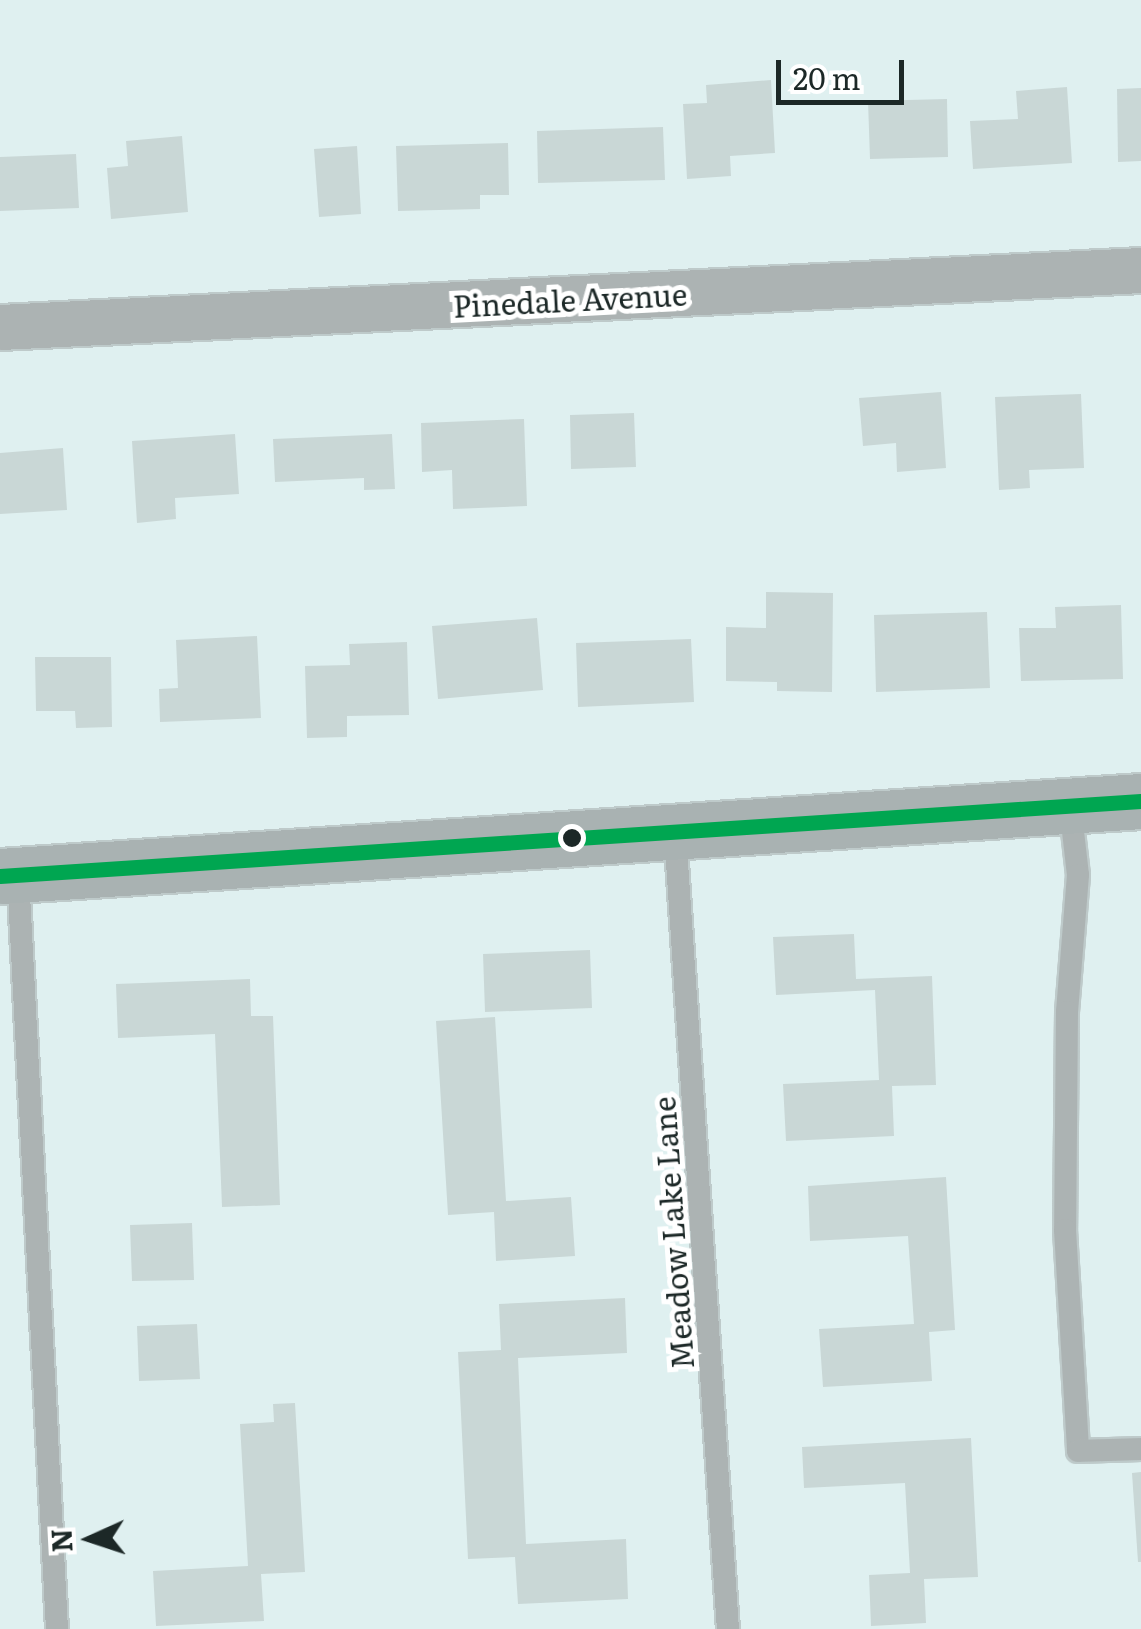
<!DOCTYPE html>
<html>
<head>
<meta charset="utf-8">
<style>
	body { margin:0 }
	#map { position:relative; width:1141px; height:1629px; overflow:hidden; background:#dff0f0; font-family:Literata,serif }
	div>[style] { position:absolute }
	.building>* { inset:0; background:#c9d7d6 }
	.roads { filter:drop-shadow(2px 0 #becaca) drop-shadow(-2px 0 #becaca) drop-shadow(0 2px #becaca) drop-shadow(0 -2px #becaca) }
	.lane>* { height:22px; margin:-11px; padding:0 11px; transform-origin:11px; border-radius:11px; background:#acb3b3 }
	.street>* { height:45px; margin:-22.5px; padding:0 22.5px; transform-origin:22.5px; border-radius:22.5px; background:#acb3b3 }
	.secondary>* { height:55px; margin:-27.5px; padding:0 27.5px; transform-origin:27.5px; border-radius:27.5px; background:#a9b2b2 }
	.bus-1>* { height:15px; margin:-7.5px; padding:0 7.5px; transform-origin:7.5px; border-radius:7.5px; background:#00a651 }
	.dots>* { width:28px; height:28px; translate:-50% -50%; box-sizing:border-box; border:5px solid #fff; border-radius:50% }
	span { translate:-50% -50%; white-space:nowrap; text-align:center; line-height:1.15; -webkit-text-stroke:10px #fff; paint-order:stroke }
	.street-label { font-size:30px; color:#1c2827 }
	.north { position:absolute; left:40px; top:1489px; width:100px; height:100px; -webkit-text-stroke:8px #fff; paint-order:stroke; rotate:267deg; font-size:28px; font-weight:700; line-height:40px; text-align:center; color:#1c2827 }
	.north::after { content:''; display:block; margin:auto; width:35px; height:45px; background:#1c2827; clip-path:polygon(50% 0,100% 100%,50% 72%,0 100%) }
	.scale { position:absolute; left:776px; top:60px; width:128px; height:45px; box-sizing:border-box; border:5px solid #1c2827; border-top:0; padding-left:12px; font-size:30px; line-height:35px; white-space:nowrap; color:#1c2827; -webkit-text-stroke:8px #fff; paint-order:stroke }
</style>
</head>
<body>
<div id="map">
	<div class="building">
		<div style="clip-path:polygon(771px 80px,775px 153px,730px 156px,731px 176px,687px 179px,683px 104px,707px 103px,706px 85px)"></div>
		<div style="clip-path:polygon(1067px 87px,1072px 163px,973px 169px,970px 121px,1018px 119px,1016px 91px)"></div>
		<div style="clip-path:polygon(1141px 88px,1141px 161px,1118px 162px,1117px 89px)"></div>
		<div style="clip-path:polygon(947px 99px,948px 157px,870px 159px,868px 101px)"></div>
		<div style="clip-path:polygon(663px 127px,665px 180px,538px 183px,537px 131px)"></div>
		<div style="clip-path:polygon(182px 136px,188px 212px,111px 219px,107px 168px,128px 166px,126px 141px)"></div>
		<div style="clip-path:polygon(508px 143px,509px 195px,480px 195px,480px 209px,398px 211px,396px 146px)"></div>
		<div style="clip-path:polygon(357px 146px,361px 214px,319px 217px,314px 149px)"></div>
		<div style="clip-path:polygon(76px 154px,79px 208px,0 211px,0 157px)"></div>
		<div style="clip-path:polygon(941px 392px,946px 468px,897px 472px,896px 443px,863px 446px,859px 398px)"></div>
		<div style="clip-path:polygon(1081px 394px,1084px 468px,1029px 470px,1030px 488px,999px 490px,995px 397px)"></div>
		<div style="clip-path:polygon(634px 413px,636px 467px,571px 469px,570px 415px)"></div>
		<div style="clip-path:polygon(524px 419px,527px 506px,453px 509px,452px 470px,422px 472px,421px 423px)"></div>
		<div style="clip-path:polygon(235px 434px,239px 494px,175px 498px,176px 519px,137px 523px,132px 441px)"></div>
		<div style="clip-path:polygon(392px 434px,395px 489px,364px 490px,364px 478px,275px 482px,273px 439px)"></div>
		<div style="clip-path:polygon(63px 448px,67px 510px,0 514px,0 453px)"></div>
		<div style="clip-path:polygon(766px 592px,833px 593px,832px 692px,777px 691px,777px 682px,726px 681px,726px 627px,766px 628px)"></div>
		<div style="clip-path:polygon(1121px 605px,1123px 679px,1021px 681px,1019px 628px,1056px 628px,1055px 607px)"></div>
		<div style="clip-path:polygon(987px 612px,990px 688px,876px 692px,874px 615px)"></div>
		<div style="clip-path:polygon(537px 618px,543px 690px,438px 699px,432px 626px)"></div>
		<div style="clip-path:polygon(257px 636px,261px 718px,160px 722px,159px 689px,178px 688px,176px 640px)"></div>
		<div style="clip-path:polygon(691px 639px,694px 702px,578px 707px,576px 643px)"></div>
		<div style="clip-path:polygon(407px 642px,409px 715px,347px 716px,347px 737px,307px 738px,305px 666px,350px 665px,349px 644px)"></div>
		<div style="clip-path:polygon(35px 657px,111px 657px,112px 727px,76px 728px,75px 711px,36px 711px)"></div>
		<div style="clip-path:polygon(854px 934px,856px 979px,932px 976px,936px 1085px,892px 1086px,894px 1136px,786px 1141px,783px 1084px,879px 1080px,875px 990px,776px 995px,773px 937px)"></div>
		<div style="clip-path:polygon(590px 950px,592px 1008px,485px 1012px,483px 954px)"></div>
		<div style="clip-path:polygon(250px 979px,251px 1016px,273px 1016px,280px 1205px,222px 1207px,215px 1034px,118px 1038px,116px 984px)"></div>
		<div style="clip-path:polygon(495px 1017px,506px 1201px,571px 1197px,575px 1256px,496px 1261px,494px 1212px,448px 1215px,436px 1021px)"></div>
		<div style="clip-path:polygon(946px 1177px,955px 1330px,929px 1332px,932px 1381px,823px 1387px,819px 1329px,914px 1324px,908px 1236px,810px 1241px,808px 1186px)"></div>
		<div style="clip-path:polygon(192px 1223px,194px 1280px,132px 1281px,130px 1225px)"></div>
		<div style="clip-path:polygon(625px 1298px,627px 1353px,518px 1358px,526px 1544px,626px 1539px,628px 1599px,518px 1604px,515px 1557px,468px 1559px,458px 1352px,501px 1350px,499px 1304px)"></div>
		<div style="clip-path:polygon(197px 1324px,200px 1379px,139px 1381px,137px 1326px)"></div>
		<div style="clip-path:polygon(295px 1403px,305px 1572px,261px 1574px,264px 1621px,156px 1626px,153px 1571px,248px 1566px,240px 1424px,274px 1422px,273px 1404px)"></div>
		<div style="clip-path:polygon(971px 1438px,978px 1577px,924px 1579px,926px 1623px,871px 1626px,869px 1575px,910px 1573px,905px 1483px,804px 1488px,802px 1447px)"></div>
		<div style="clip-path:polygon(1141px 1472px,1141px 1562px,1138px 1562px,1132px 1473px)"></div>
	</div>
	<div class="roads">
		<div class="lane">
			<div style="left:1070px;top:805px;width:70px;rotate:83.5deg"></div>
			<div style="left:1078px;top:875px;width:137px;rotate:94.6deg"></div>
			<div style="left:1067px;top:1012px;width:218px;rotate:90.5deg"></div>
			<div style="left:1065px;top:1230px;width:221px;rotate:86.6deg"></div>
			<div style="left:1078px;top:1451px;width:63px;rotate:-1.8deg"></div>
			<div style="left:675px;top:832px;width:799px;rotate:86.2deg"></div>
			<div style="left:18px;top:875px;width:755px;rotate:87.04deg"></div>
		</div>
		<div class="street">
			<div style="left:0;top:327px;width:1142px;rotate:-2.86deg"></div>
		</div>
		<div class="secondary">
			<div style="left:0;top:876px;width:1143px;rotate:-3.76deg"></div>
		</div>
	</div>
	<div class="bus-1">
		<div style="left:0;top:876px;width:1143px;rotate:-3.76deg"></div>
	</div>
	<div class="dots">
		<div style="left:572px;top:838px;background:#1c2827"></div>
	</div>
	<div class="street-label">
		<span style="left:570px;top:299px;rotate:-3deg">Pinedale Avenue</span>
		<span style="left:672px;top:1233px;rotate:-94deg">Meadow Lake Lane</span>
	</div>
	<div class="north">N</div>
	<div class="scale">20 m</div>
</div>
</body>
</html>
